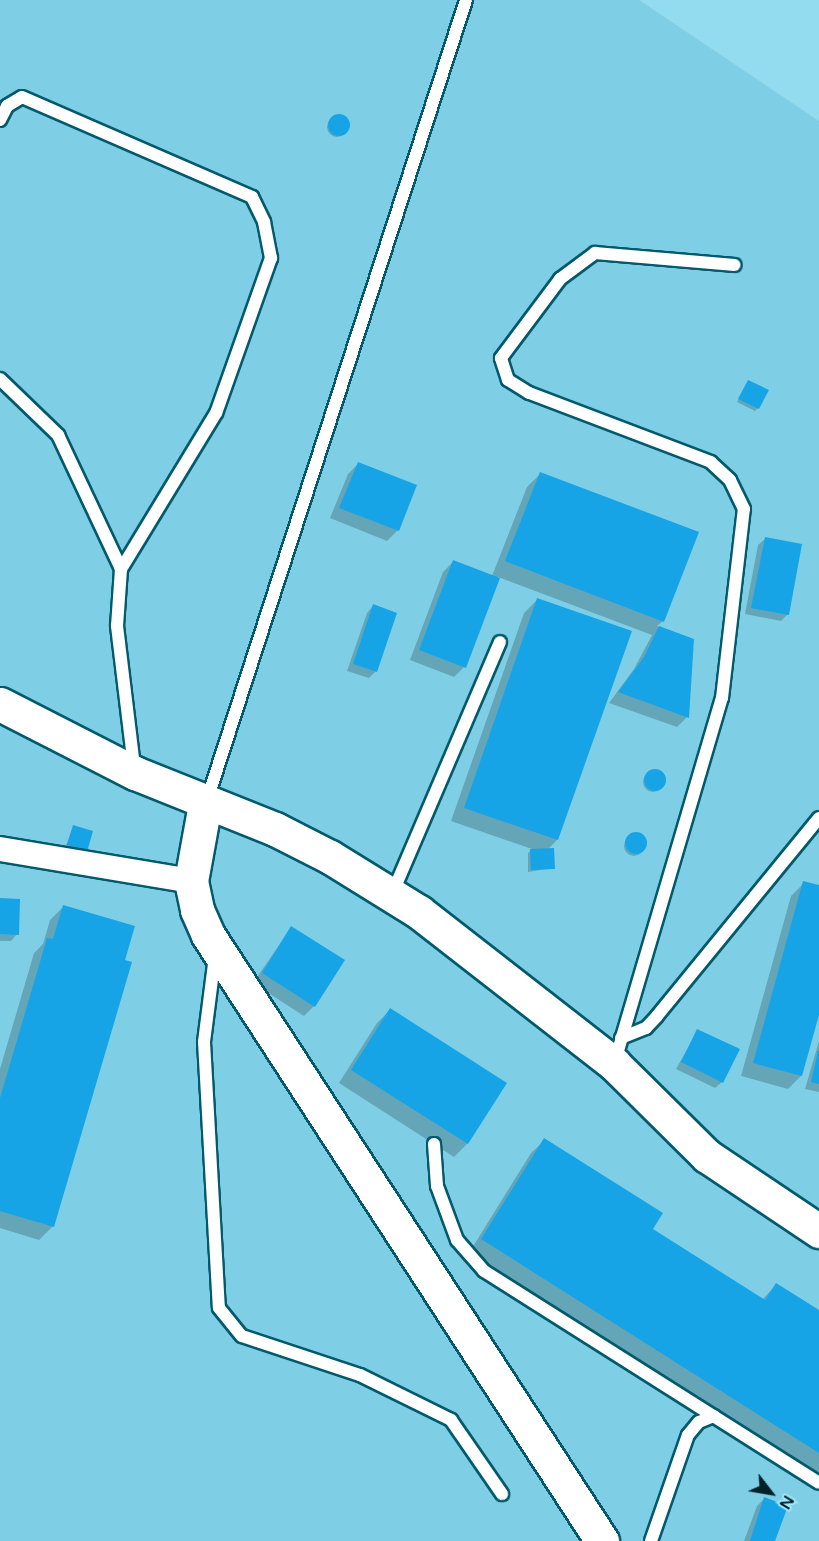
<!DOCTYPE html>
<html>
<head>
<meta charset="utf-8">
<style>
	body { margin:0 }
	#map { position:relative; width:819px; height:1541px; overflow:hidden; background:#93dbef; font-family:"Varela Round",sans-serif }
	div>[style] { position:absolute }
	.built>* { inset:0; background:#7ecfe6 }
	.shadow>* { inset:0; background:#0003 }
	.round { border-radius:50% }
	.building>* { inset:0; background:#17a4e7 }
	.roads { filter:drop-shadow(2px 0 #025a6c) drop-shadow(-2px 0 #025a6c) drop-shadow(0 2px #025a6c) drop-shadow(0 -2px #025a6c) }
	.lane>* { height:12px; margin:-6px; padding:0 6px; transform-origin:6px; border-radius:6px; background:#fff }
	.street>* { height:24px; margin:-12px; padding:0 12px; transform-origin:12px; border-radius:12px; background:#fff }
	.secondary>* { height:33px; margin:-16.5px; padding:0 16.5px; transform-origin:16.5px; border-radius:16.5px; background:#fff }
	.primary>* { height:33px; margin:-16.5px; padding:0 16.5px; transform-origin:16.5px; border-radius:16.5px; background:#fff }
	span { translate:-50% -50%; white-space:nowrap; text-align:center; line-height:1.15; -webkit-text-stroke:4.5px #a0e8fc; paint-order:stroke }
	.north { position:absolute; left:741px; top:1463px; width:60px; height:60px; -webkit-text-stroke:4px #a0e8fc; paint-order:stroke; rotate:121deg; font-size:16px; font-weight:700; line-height:24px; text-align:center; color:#022128 }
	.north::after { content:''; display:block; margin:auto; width:21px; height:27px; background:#022128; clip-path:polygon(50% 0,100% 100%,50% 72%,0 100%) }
</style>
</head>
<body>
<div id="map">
	<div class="built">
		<div style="clip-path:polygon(0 0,639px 0,819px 121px,819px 1541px,0 1541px)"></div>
	</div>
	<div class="shadow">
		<div class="round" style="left:327px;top:117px;width:20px;height:20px"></div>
		<div style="clip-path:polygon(748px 382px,758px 408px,755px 411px,737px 402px)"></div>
		<div style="clip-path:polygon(358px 464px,415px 486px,397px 531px,387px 541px,330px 518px,348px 474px)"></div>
		<div style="clip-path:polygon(540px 474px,663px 621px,657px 626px,693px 640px,687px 717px,677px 727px,609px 703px,634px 669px,652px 635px,498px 577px,464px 667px,454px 677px,410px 660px,443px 572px,453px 562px,492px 576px,527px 487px)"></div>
		<div style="clip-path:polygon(765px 539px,787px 615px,781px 621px,745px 614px,758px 545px)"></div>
		<div style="clip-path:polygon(537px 600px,557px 840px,547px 850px,553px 868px,528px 872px,528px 853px,532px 849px,451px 821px,524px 613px)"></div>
		<div style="clip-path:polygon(373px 606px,376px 671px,369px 678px,347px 671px,367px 613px)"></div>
		<div class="round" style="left:643px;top:772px;width:20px;height:20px"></div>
		<div style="clip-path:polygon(73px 827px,92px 832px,83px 854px,65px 848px)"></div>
		<div class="round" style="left:624px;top:836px;width:20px;height:20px"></div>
		<div style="clip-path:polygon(804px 883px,819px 887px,819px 1010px,801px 1076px,788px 1089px,741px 1076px,791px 896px)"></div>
		<div style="clip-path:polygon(0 899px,17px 934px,11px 941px,0 941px)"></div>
		<div style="clip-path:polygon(63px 907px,53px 1226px,39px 1240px,0 1228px,0 1069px,34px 953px,43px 944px,50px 920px)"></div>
		<div style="clip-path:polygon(291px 928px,314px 1006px,304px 1016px,253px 983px)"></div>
		<div style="clip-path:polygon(390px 1010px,505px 1084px,467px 1144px,454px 1157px,339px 1083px,377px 1023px)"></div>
		<div style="clip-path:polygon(698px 1030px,722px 1082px,715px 1088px,676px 1069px)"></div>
		<div style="clip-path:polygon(819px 1041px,819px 1092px,805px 1089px)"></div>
		<div style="clip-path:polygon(545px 1140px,651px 1230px,762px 1300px,776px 1285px,819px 1312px,819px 1474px,469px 1253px,531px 1153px)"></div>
		<div style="clip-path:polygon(764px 1499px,773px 1541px,744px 1541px,757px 1506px)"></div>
	</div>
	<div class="building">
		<div class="round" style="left:328px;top:114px;width:22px;height:22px"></div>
		<div style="clip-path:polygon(748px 380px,769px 390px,759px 409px,738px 399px)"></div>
		<div style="clip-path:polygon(358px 462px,417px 485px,399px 531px,339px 508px)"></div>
		<div style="clip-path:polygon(540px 472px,699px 532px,664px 622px,505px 561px)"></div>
		<div style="clip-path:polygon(765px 537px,802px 544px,789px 615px,751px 608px)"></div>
		<div style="clip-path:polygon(453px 560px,500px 578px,466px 668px,419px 650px)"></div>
		<div style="clip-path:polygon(537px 598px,632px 631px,558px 840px,464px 808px)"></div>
		<div style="clip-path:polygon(373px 604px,397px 613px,377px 672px,353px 664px)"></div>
		<div style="clip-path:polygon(659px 626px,694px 639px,689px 718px,618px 692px,644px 657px)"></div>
		<div class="round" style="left:644px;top:769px;width:22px;height:22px"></div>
		<div style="clip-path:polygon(73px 825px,93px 831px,87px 852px,67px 845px)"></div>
		<div class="round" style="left:625px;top:832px;width:22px;height:22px"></div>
		<div style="clip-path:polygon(554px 848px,555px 869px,531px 870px,530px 849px)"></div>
		<div style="clip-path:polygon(803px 881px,819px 885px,819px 1015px,802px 1076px,753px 1063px)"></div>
		<div style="clip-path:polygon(0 898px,20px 899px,19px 935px,0 934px)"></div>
		<div style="clip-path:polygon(63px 905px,135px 926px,125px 960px,132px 962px,54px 1227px,0 1211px,0 1098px,47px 938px,53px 939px)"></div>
		<div style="clip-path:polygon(291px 926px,345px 960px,315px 1007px,262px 973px)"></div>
		<div style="clip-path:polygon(390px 1008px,507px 1083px,468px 1144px,351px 1070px)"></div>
		<div style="clip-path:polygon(697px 1029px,740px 1049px,723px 1083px,681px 1062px)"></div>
		<div style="clip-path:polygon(818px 1051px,819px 1051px,819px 1084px,811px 1082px)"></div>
		<div style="clip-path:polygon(544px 1138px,663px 1213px,653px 1229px,765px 1300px,776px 1283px,819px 1310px,819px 1453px,481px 1239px)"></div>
		<div style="clip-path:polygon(764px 1497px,788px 1506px,775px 1541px,750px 1541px)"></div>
	</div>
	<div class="roads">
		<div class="lane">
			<div style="left:0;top:120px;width:16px;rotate:-63deg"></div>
			<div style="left:7px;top:106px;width:17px;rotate:-31deg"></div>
			<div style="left:22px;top:97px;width:251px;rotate:23.5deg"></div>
			<div style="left:252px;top:197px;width:28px;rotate:64deg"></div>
			<div style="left:264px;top:222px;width:37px;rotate:79deg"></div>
			<div style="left:271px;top:258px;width:164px;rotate:109.5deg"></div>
			<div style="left:216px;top:413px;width:183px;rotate:121.3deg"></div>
			<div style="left:0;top:379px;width:81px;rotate:44deg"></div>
			<div style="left:58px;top:435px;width:148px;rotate:64.8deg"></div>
			<div style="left:121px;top:569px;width:57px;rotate:94deg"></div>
			<div style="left:117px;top:626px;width:142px;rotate:83.1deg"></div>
			<div style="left:207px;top:800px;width:841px;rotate:-72.06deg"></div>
			<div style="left:392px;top:894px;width:274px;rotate:-66.8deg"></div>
			<div style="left:215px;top:956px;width:87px;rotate:97.3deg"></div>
			<div style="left:204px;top:1042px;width:266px;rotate:86.8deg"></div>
			<div style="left:219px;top:1308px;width:36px;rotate:51deg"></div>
			<div style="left:242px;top:1336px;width:124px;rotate:18.3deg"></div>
			<div style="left:360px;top:1375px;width:102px;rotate:26.3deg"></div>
			<div style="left:451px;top:1420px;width:90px;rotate:55.4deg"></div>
			<div style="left:621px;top:1038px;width:27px;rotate:-22deg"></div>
			<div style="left:646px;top:1028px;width:16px;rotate:-47deg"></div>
			<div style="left:657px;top:1016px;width:256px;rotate:-50.7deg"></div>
			<div style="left:615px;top:1061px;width:378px;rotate:-73.6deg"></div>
			<div style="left:722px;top:698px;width:190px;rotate:-83.4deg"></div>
			<div style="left:744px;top:509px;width:32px;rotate:-116deg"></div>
			<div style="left:730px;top:480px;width:26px;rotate:-137deg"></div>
			<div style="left:711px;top:462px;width:195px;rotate:-159.2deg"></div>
			<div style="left:529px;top:393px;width:25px;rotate:-148deg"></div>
			<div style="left:508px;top:380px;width:23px;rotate:-108deg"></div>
			<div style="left:501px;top:358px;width:99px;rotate:-53.2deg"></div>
			<div style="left:560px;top:279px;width:44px;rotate:-36.6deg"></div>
			<div style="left:595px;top:253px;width:140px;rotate:4.9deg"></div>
			<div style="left:434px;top:1144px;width:42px;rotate:85.9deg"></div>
			<div style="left:437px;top:1186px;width:58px;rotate:69.7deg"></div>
			<div style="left:457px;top:1240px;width:41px;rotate:48.9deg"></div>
			<div style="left:484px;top:1271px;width:396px;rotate:32.3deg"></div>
			<div style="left:651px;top:1541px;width:112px;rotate:-70.8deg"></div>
			<div style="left:688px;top:1435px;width:17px;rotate:-50deg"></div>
			<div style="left:699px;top:1422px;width:16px;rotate:-22deg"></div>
		</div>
		<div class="street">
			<div style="left:0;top:849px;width:194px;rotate:9.5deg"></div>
		</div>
		<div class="secondary">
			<div style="left:205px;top:804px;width:78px;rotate:100.3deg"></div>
			<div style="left:191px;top:881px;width:30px;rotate:78deg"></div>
			<div style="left:197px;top:910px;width:27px;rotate:66deg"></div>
			<div style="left:208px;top:935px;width:723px;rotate:56.97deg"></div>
		</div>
		<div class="primary">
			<div style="left:0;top:704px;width:152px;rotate:27.1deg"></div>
			<div style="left:135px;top:773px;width:151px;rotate:21.8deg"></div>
			<div style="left:275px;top:829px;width:62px;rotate:27deg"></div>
			<div style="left:330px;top:857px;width:105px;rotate:31.7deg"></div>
			<div style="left:419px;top:912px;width:247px;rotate:37.9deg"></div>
			<div style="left:614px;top:1064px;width:131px;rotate:44.7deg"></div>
			<div style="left:707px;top:1156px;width:135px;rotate:33.8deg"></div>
		</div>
	</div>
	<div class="north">N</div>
</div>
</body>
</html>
